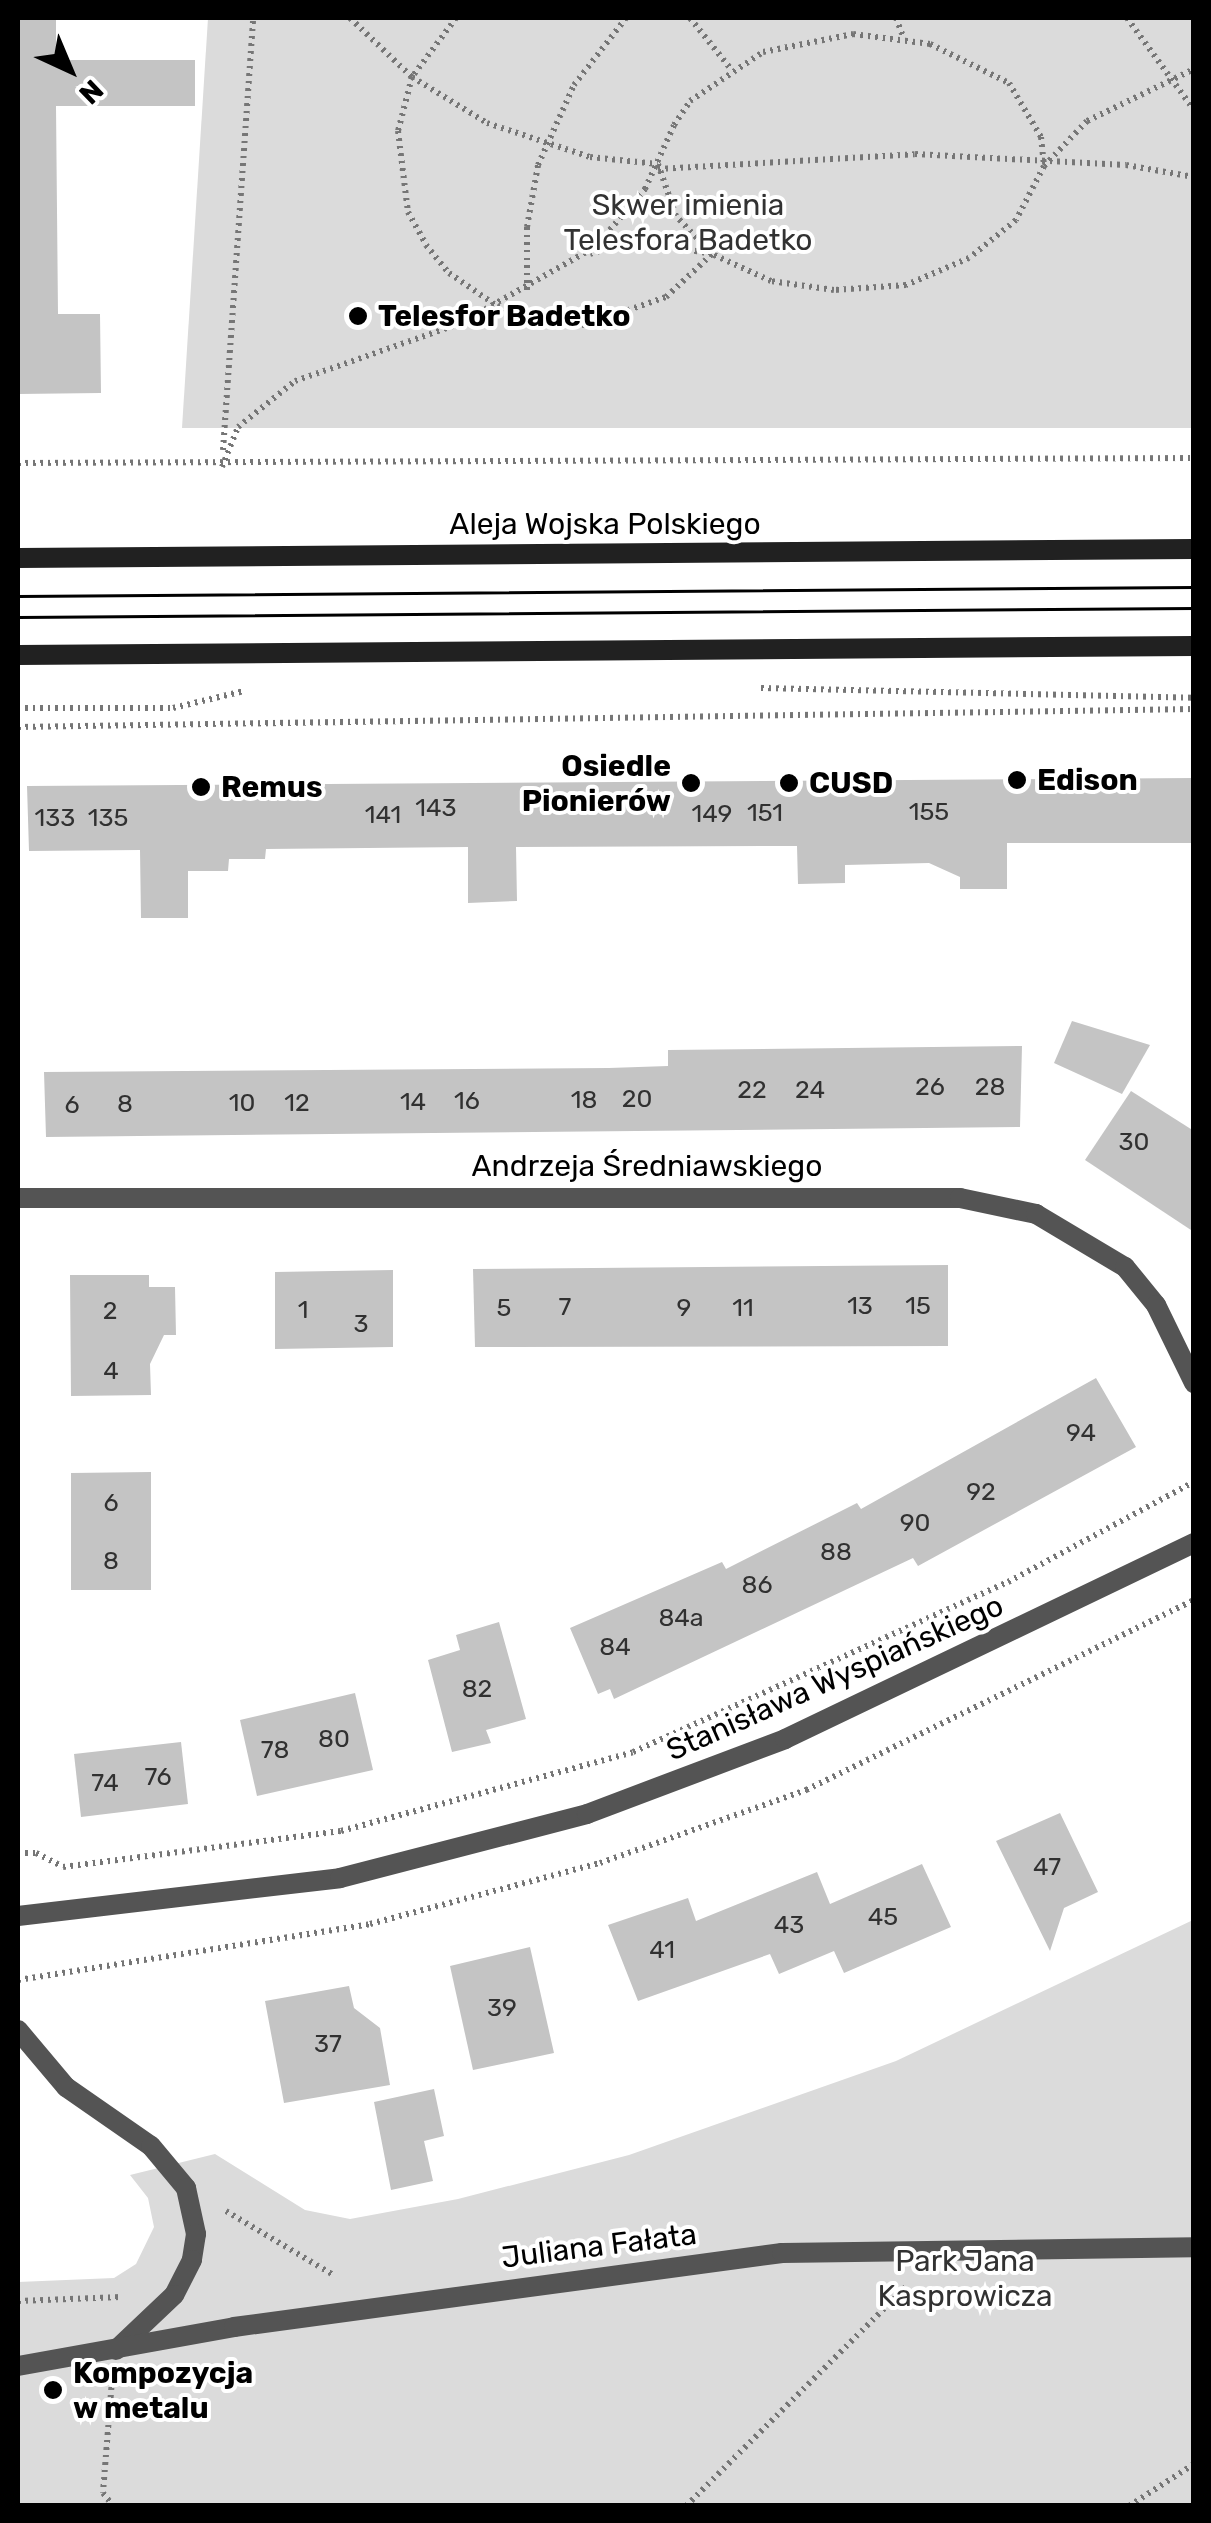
<!DOCTYPE html>
<html>
<head>
<meta charset="utf-8">
<style>
	body { margin:0 }
	#map { position:relative; width:1211px; height:2523px; overflow:hidden; background:#fff; font-family:Rubik,sans-serif }
	div>[style] { position:absolute }
	.green>* { inset:0; background:#dbdbdb }
	.building>* { inset:0; background:#c4c4c4 }
	.path>* { height:6px; margin-top:-3px; transform-origin:0; background:repeating-linear-gradient(90deg,#767676 0 2.5px,transparent 0 7.5px) }
	.pedestrian>* { height:20px; margin:-10px; padding:0 10px; transform-origin:10px; border-radius:10px; background:#545454 }
	.minor>* { height:20px; margin:-10px; padding:0 10px; transform-origin:10px; border-radius:10px; background:#545454 }
	.tertiary>* { height:20px; margin:-10px; padding:0 10px; transform-origin:10px; border-radius:10px; background:#545454 }
	.secondary>* { height:20px; margin:-10px; padding:0 10px; transform-origin:10px; border-radius:10px; background:#212121 }
	.tram>* { height:2.5px; margin:-1.25px; padding:0 1.25px; transform-origin:1.25px; border-radius:1.25px; background:#000 }
	.dots>* { width:28px; height:28px; translate:-50% -50%; box-sizing:border-box; border:5px solid #fff; border-radius:50% }
	span { translate:-50% -50%; white-space:nowrap; text-align:center; line-height:1.15; -webkit-text-stroke:8px #fff; paint-order:stroke }
	.number-label { font-size:25px; color:#313131 }
	.number-label span { -webkit-text-stroke-width:0 }
	.park-label { font-size:30px; color:#323232 }
	.poi-label { font-size:30px; color:#000; font-weight:700 }
	.left { translate:0 -50%; text-align:left }
	.right { translate:-100% -50%; text-align:right }
	.street-label { font-size:30px; color:#000 }
	.frame { position:absolute; inset:0; border:20px solid #000; pointer-events:none }
	.north { position:absolute; left:20px; top:20px; width:100px; height:100px; -webkit-text-stroke:8px #fff; paint-order:stroke; rotate:136deg; font-size:28px; font-weight:700; line-height:40px; text-align:center; color:#000 }
	.north::after { content:''; display:block; margin:auto; width:35px; height:45px; background:#000; clip-path:polygon(50% 0,100% 100%,50% 72%,0 100%) }
</style>
</head>
<body>
<div id="map">
	<div class="green">
		<div style="clip-path:polygon(208px 18px,1193px 18px,1193px 428px,182px 428px)"></div>
		<div style="clip-path:polygon(1193px 1920px,1193px 2505px,18px 2505px,18px 2282px,114px 2278px,136px 2264px,154px 2227px,148px 2198px,130px 2175px,215px 2154px,305px 2210px,350px 2219px,458px 2199px,629px 2155px,896px 2061px)"></div>
	</div>
	<div class="building">
		<div style="clip-path:polygon(18px 18px,56px 18px,56px 60px,195px 60px,195px 106px,56px 106px,58px 314px,100px 314px,101px 393px,18px 394px)"></div>
		<div style="clip-path:polygon(1194px 778px,1194px 843px,1007px 843px,1007px 889px,960px 889px,960px 877px,929px 863px,845px 865px,845px 883px,798px 884px,797px 846px,516px 847px,517px 901px,468px 903px,468px 847px,266px 849px,265px 859px,229px 859px,228px 871px,188px 871px,188px 918px,141px 918px,140px 850px,29px 851px,27px 786px)"></div>
		<div style="clip-path:polygon(1072px 1021px,1150px 1045px,1122px 1094px,1054px 1063px)"></div>
		<div style="clip-path:polygon(1022px 1046px,1020px 1127px,46px 1137px,44px 1072px,609px 1068px,668px 1066px,668px 1050px)"></div>
		<div style="clip-path:polygon(1131px 1091px,1194px 1131px,1194px 1232px,1085px 1160px)"></div>
		<div style="clip-path:polygon(948px 1265px,948px 1346px,475px 1347px,473px 1269px)"></div>
		<div style="clip-path:polygon(393px 1270px,393px 1347px,275px 1349px,275px 1272px)"></div>
		<div style="clip-path:polygon(70px 1275px,149px 1275px,149px 1287px,175px 1287px,176px 1335px,164px 1335px,150px 1364px,151px 1395px,71px 1396px)"></div>
		<div style="clip-path:polygon(1096px 1378px,1136px 1447px,918px 1566px,913px 1558px,614px 1699px,610px 1689px,598px 1694px,570px 1628px,722px 1562px,726px 1569px,857px 1503px,861px 1509px)"></div>
		<div style="clip-path:polygon(151px 1472px,151px 1590px,71px 1590px,71px 1473px)"></div>
		<div style="clip-path:polygon(499px 1622px,526px 1719px,486px 1730px,491px 1743px,452px 1752px,428px 1660px,460px 1650px,456px 1635px)"></div>
		<div style="clip-path:polygon(355px 1693px,373px 1770px,257px 1796px,240px 1720px)"></div>
		<div style="clip-path:polygon(181px 1742px,188px 1804px,81px 1817px,74px 1754px)"></div>
		<div style="clip-path:polygon(1060px 1813px,1098px 1892px,1064px 1908px,1050px 1951px,996px 1841px)"></div>
		<div style="clip-path:polygon(922px 1864px,951px 1927px,844px 1973px,834px 1951px,779px 1974px,770px 1954px,638px 2001px,608px 1925px,688px 1898px,696px 1921px,817px 1872px,830px 1904px)"></div>
		<div style="clip-path:polygon(530px 1947px,554px 2053px,473px 2070px,450px 1966px)"></div>
		<div style="clip-path:polygon(349px 1986px,354px 2008px,380px 2028px,390px 2085px,284px 2103px,265px 2001px)"></div>
		<div style="clip-path:polygon(434px 2089px,444px 2136px,424px 2141px,433px 2181px,391px 2190px,374px 2102px)"></div>
	</div>
	<div class="path">
		<div style="left:350px;top:18px;width:86px;rotate:43.6deg"></div>
		<div style="left:412px;top:77px;width:88px;rotate:31.5deg"></div>
		<div style="left:487px;top:123px;width:108px;rotate:18.3deg"></div>
		<div style="left:590px;top:157px;width:68px;rotate:5.9deg"></div>
		<div style="left:456px;top:18px;width:74px;rotate:126.7deg"></div>
		<div style="left:412px;top:77px;width:56px;rotate:104.5deg"></div>
		<div style="left:398px;top:131px;width:82px;rotate:83deg"></div>
		<div style="left:408px;top:212px;width:38px;rotate:61deg"></div>
		<div style="left:426px;top:245px;width:36px;rotate:51deg"></div>
		<div style="left:449px;top:273px;width:58px;rotate:34.5deg"></div>
		<div style="left:497px;top:306px;width:51px;rotate:18.4deg"></div>
		<div style="left:545px;top:322px;width:40px;rotate:4.3deg"></div>
		<div style="left:585px;top:325px;width:86px;rotate:-19.1deg"></div>
		<div style="left:666px;top:297px;width:63px;rotate:-43.1deg"></div>
		<div style="left:712px;top:254px;width:78px;rotate:-169.7deg"></div>
		<div style="left:635px;top:240px;width:47px;rotate:162.7deg"></div>
		<div style="left:690px;top:18px;width:64px;rotate:51.3deg"></div>
		<div style="left:896px;top:18px;width:22px;rotate:69deg"></div>
		<div style="left:1127px;top:18px;width:114px;rotate:53.9deg"></div>
		<div style="left:1044px;top:166px;width:62px;rotate:-46.3deg"></div>
		<div style="left:1087px;top:121px;width:119px;rotate:-25.9deg"></div>
		<div style="left:658px;top:169px;width:257px;rotate:-3.3deg"></div>
		<div style="left:915px;top:154px;width:211px;rotate:3deg"></div>
		<div style="left:1126px;top:165px;width:69px;rotate:10deg"></div>
		<div style="left:527px;top:290px;width:63px;rotate:-90deg"></div>
		<div style="left:527px;top:227px;width:63px;rotate:-79.9deg"></div>
		<div style="left:538px;top:165px;width:88px;rotate:-65.8deg"></div>
		<div style="left:574px;top:85px;width:85px;rotate:-52.2deg"></div>
		<div style="left:223px;top:450px;width:433px;rotate:-86deg"></div>
		<div style="left:18px;top:463px;width:1176px;rotate:-0.24deg"></div>
		<div style="left:222px;top:467px;width:43px;rotate:-68.2deg"></div>
		<div style="left:238px;top:427px;width:73px;rotate:-38.9deg"></div>
		<div style="left:295px;top:381px;width:174px;rotate:-19.2deg"></div>
		<div style="left:459px;top:324px;width:156px;rotate:-29.5deg"></div>
		<div style="left:595px;top:247px;width:77px;rotate:-49.2deg"></div>
		<div style="left:645px;top:189px;width:70px;rotate:-65.6deg"></div>
		<div style="left:674px;top:125px;width:29px;rotate:-56deg"></div>
		<div style="left:690px;top:101px;width:88px;rotate:-33.9deg"></div>
		<div style="left:763px;top:52px;width:92px;rotate:-11.3deg"></div>
		<div style="left:853px;top:34px;width:78px;rotate:7.4deg"></div>
		<div style="left:930px;top:44px;width:88px;rotate:26.3deg"></div>
		<div style="left:1009px;top:83px;width:63px;rotate:59.3deg"></div>
		<div style="left:1041px;top:137px;width:29px;rotate:84deg"></div>
		<div style="left:1044px;top:166px;width:61px;rotate:117.4deg"></div>
		<div style="left:1016px;top:220px;width:60px;rotate:141deg"></div>
		<div style="left:969px;top:258px;width:69px;rotate:156.8deg"></div>
		<div style="left:906px;top:285px;width:72px;rotate:176deg"></div>
		<div style="left:834px;top:290px;width:64px;rotate:-171.9deg"></div>
		<div style="left:771px;top:281px;width:65px;rotate:-155.4deg"></div>
		<div style="left:712px;top:254px;width:52px;rotate:-133.5deg"></div>
		<div style="left:676px;top:216px;width:55px;rotate:-109.1deg"></div>
		<div style="left:761px;top:688px;width:433px;rotate:1.3deg"></div>
		<div style="left:18px;top:708px;width:155px"></div>
		<div style="left:173px;top:708px;width:73px;rotate:-13.5deg"></div>
		<div style="left:18px;top:727px;width:1176px;rotate:-0.88deg"></div>
		<div style="left:18px;top:1853px;width:18px"></div>
		<div style="left:36px;top:1853px;width:30px;rotate:27deg"></div>
		<div style="left:63px;top:1867px;width:280px;rotate:-7.4deg"></div>
		<div style="left:341px;top:1831px;width:302px;rotate:-15.1deg"></div>
		<div style="left:633px;top:1752px;width:412px;rotate:-24.4deg"></div>
		<div style="left:1008px;top:1582px;width:211px;rotate:-28.3deg"></div>
		<div style="left:18px;top:1980px;width:356px;rotate:-9deg"></div>
		<div style="left:370px;top:1924px;width:238px;rotate:-14.9deg"></div>
		<div style="left:600px;top:1863px;width:219px;rotate:-19.5deg"></div>
		<div style="left:806px;top:1790px;width:432px;rotate:-26.1deg"></div>
		<div style="left:226px;top:2211px;width:127px;rotate:30.8deg"></div>
		<div style="left:18px;top:2301px;width:103px;rotate:-2.2deg"></div>
		<div style="left:112px;top:2380px;width:113px;rotate:94.6deg"></div>
		<div style="left:103px;top:2493px;width:16px;rotate:52deg"></div>
		<div style="left:686px;top:2506px;width:310px;rotate:-44.9deg"></div>
		<div style="left:1129px;top:2506px;width:77px;rotate:-32.9deg"></div>
	</div>
	<div class="pedestrian">
		<div style="left:18px;top:2030px;width:75px;rotate:49.9deg"></div>
		<div style="left:66px;top:2087px;width:103px;rotate:34.8deg"></div>
		<div style="left:151px;top:2146px;width:55px;rotate:50.2deg"></div>
		<div style="left:186px;top:2188px;width:47px;rotate:77.7deg"></div>
		<div style="left:196px;top:2234px;width:26px;rotate:99deg"></div>
		<div style="left:192px;top:2260px;width:39px;rotate:117deg"></div>
		<div style="left:174px;top:2295px;width:80px;rotate:136.5deg"></div>
		<div style="left:18px;top:2366px;width:219px;rotate:-10.2deg"></div>
		<div style="left:234px;top:2327px;width:553px;rotate:-7.69deg"></div>
		<div style="left:782px;top:2253px;width:412px;rotate:-0.8deg"></div>
	</div>
	<div class="minor">
		<div style="left:18px;top:1198px;width:942px"></div>
		<div style="left:960px;top:1198px;width:78px;rotate:11.9deg"></div>
		<div style="left:1036px;top:1214px;width:104px;rotate:30.8deg"></div>
		<div style="left:1125px;top:1267px;width:49px;rotate:50.8deg"></div>
		<div style="left:1156px;top:1305px;width:87px;rotate:64deg"></div>
	</div>
	<div class="tertiary">
		<div style="left:18px;top:1916px;width:324px;rotate:-6.7deg"></div>
		<div style="left:340px;top:1878px;width:255px;rotate:-14.5deg"></div>
		<div style="left:587px;top:1814px;width:212px;rotate:-20.7deg"></div>
		<div style="left:785px;top:1739px;width:454px;rotate:-25.6deg"></div>
	</div>
	<div class="secondary">
		<div style="left:18px;top:558px;width:1176px;rotate:-0.44deg"></div>
		<div style="left:18px;top:655px;width:1176px;rotate:-0.44deg"></div>
	</div>
	<div class="tram">
		<div style="left:18px;top:596px;width:1176px;rotate:-0.44deg"></div>
		<div style="left:18px;top:617px;width:1176px;rotate:-0.44deg"></div>
	</div>
	<div class="dots">
		<div style="left:358px;top:316px;background:#000"></div>
		<div style="left:1017px;top:780px;background:#000"></div>
		<div style="left:691px;top:783px;background:#000"></div>
		<div style="left:789px;top:783px;background:#000"></div>
		<div style="left:201px;top:787px;background:#000"></div>
		<div style="left:53px;top:2390px;background:#000"></div>
	</div>
	<div class="number-label">
		<span style="left:436px;top:808px">143</span>
		<span style="left:929px;top:812px">155</span>
		<span style="left:765px;top:813px">151</span>
		<span style="left:712px;top:814px">149</span>
		<span style="left:383px;top:815px">141</span>
		<span style="left:55px;top:818px">133</span>
		<span style="left:108px;top:818px">135</span>
		<span style="left:930px;top:1087px">26</span>
		<span style="left:990px;top:1087px">28</span>
		<span style="left:752px;top:1090px">22</span>
		<span style="left:810px;top:1090px">24</span>
		<span style="left:637px;top:1099px">20</span>
		<span style="left:584px;top:1100px">18</span>
		<span style="left:467px;top:1101px">16</span>
		<span style="left:413px;top:1102px">14</span>
		<span style="left:242px;top:1103px">10</span>
		<span style="left:297px;top:1103px">12</span>
		<span style="left:125px;top:1104px">8</span>
		<span style="left:72px;top:1105px">6</span>
		<span style="left:1134px;top:1142px">30</span>
		<span style="left:860px;top:1306px">13</span>
		<span style="left:918px;top:1306px">15</span>
		<span style="left:565px;top:1307px">7</span>
		<span style="left:504px;top:1308px">5</span>
		<span style="left:684px;top:1308px">9</span>
		<span style="left:743px;top:1308px">11</span>
		<span style="left:303px;top:1310px">1</span>
		<span style="left:110px;top:1311px">2</span>
		<span style="left:361px;top:1324px">3</span>
		<span style="left:111px;top:1371px">4</span>
		<span style="left:1081px;top:1433px">94</span>
		<span style="left:981px;top:1492px">92</span>
		<span style="left:111px;top:1503px">6</span>
		<span style="left:915px;top:1523px">90</span>
		<span style="left:836px;top:1552px">88</span>
		<span style="left:111px;top:1561px">8</span>
		<span style="left:757px;top:1585px">86</span>
		<span style="left:681px;top:1618px">84a</span>
		<span style="left:615px;top:1647px">84</span>
		<span style="left:477px;top:1689px">82</span>
		<span style="left:334px;top:1739px">80</span>
		<span style="left:275px;top:1750px">78</span>
		<span style="left:158px;top:1777px">76</span>
		<span style="left:105px;top:1783px">74</span>
		<span style="left:1047px;top:1867px">47</span>
		<span style="left:883px;top:1917px">45</span>
		<span style="left:789px;top:1925px">43</span>
		<span style="left:662px;top:1950px">41</span>
		<span style="left:502px;top:2008px">39</span>
		<span style="left:328px;top:2044px">37</span>
	</div>
	<div class="park-label">
		<span style="left:688px;top:222px">Skwer imienia<br>Telesfora Badetko</span>
		<span style="left:965px;top:2278px">Park Jana<br>Kasprowicza</span>
	</div>
	<div class="poi-label">
		<span class="left" style="left:378px;top:316px">Telesfor Badetko</span>
		<span class="right" style="left:671px;top:783px">Osiedle<br>Pionierów</span>
		<span class="left" style="left:1037px;top:780px">Edison</span>
		<span class="left" style="left:809px;top:783px">CUSD</span>
		<span class="left" style="left:221px;top:787px">Remus</span>
		<span class="left" style="left:73px;top:2390px">Kompozycja<br>w metalu</span>
	</div>
	<div class="street-label">
		<span style="left:605px;top:524px">Aleja Wojska Polskiego</span>
		<span style="left:647px;top:1166px">Andrzeja Średniawskiego</span>
		<span style="left:835px;top:1678px;rotate:-24deg">Stanisława Wyspiańskiego</span>
		<span style="left:599px;top:2246px;rotate:-7deg">Juliana Fałata</span>
	</div>
	<div class="frame"></div>
	<div class="north">N</div>
</div>
</body>
</html>
